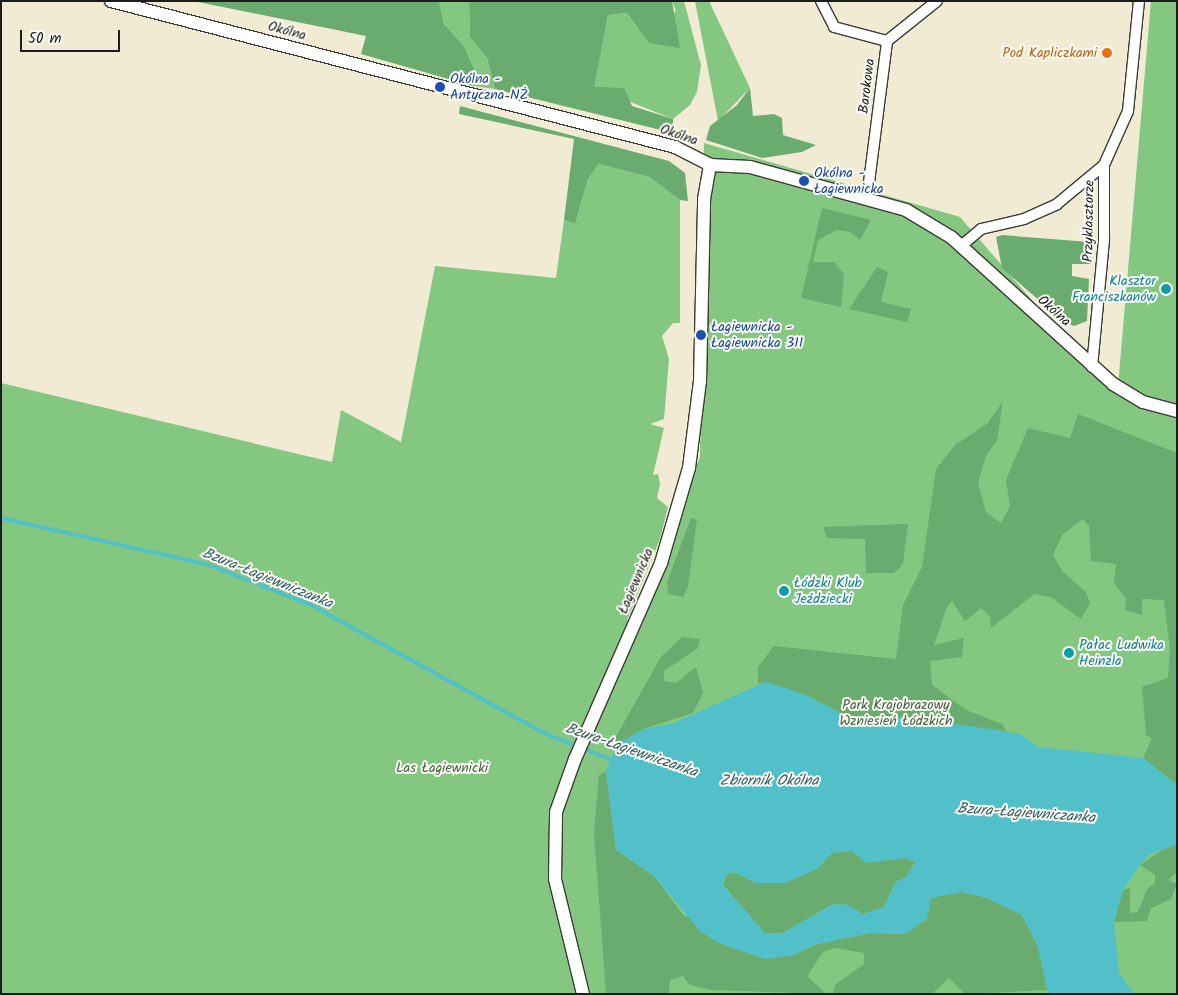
<!DOCTYPE html>
<html>
<head>
<meta charset="utf-8">
<style>
	body { margin:0 }
	#map { position:relative; width:1178px; height:995px; overflow:hidden; background:#f0ebd2; font-family:Kalam,sans-serif }
	div>[style] { position:absolute }
	.green>* { inset:0; background:#83c781 }
	.forest>* { inset:0; background:#6aac6f }
	.water>* { inset:0; background:#52c0c9 }
	.stream>* { height:4px; margin:-2px; padding:0 2px; transform-origin:2px; border-radius:2px; background:#52c0c9 }
	.roads { filter:drop-shadow(1px 0 #3c3b37) drop-shadow(-1px 0 #3c3b37) drop-shadow(0 1px #3c3b37) drop-shadow(0 -1px #3c3b37) }
	.minor>* { height:10px; margin:-5px; padding:0 5px; transform-origin:5px; border-radius:5px; background:#fff }
	.tertiary>* { height:12px; margin:-6px; padding:0 6px; transform-origin:6px; border-radius:6px; background:#fff }
	.dots>* { width:14px; height:14px; translate:-50% -50%; box-sizing:border-box; border:2px solid #fdfcf7; border-radius:50% }
	span { translate:-50% -50%; white-space:nowrap; text-align:center; line-height:1.15; -webkit-text-stroke:4px #fdfcf7; paint-order:stroke }
	.street-label { font-size:14px; color:#1c1c1c }
	.food-label { font-size:14px; color:#c56008 }
	.right { translate:-100% -50%; text-align:right }
	.transit-label { font-size:14px; color:#164399 }
	.left { translate:0 -50%; text-align:left }
	.culture-label { font-size:14px; color:#0d838f }
	.park-label { font-size:14px; color:#456044 }
	.water-label { font-size:15px; color:#325e61; font-style:italic }
	.frame { position:absolute; inset:0; border:2px solid #1c1c1c; pointer-events:none }
	.scale { position:absolute; left:20px; top:30px; width:100px; height:22px; box-sizing:border-box; border:2px solid #1c1c1c; border-top:0; padding-left:6px; font-size:15px; line-height:18px; white-space:nowrap; color:#1c1c1c; -webkit-text-stroke:4px #fdfcf7; paint-order:stroke }
</style>
</head>
<body>
<div id="map">
	<div class="green">
		<div style="clip-path:polygon(439px 1px,469px 1px,470px 37px,487px 58px,495px 89px,473px 86px,475px 71px,464px 46px,444px 24px)"></div>
		<div style="clip-path:polygon(672px 1px,684px 1px,701px 65px,697px 92px,690px 105px,673px 119px,593px 87px,608px 15px,627px 13px,649px 43px,676px 11px)"></div>
		<div style="clip-path:polygon(695px 1px,709px 1px,750px 88px,718px 121px)"></div>
		<div style="clip-path:polygon(1151px 1px,1177px 1px,1177px 994px,1px 994px,1px 383px,332px 462px,341px 410px,401px 442px,435px 266px,556px 278px,564px 220px,575px 224px,588px 179px,599px 164px,649px 177px,680px 200px,680px 323px,673px 323px,662px 336px,669px 359px,664px 419px,650px 424px,664px 428px,653px 475px,658px 474px,660px 484px,657px 498px,668px 507px,660px 539px,627px 620px,630px 621px,700px 457px,704px 143px,960px 217px,1102px 381px,1118px 386px)"></div>
	</div>
	<div class="forest">
		<div style="clip-path:polygon(193px 1px,439px 1px,444px 24px,464px 46px,475px 71px,473px 86px,361px 54px,366px 36px)"></div>
		<div style="clip-path:polygon(469px 1px,672px 1px,680px 48px,649px 43px,627px 13px,608px 15px,594px 87px,624px 88px,632px 106px,673px 119px,673px 133px,495px 89px,487px 58px,470px 37px)"></div>
		<div style="clip-path:polygon(750px 88px,753px 116px,774px 114px,782px 118px,783px 135px,816px 145px,802px 152px,762px 158px,706px 140px,710px 126px,737px 105px)"></div>
		<div style="clip-path:polygon(460px 106px,669px 161px,685px 173px,688px 201px,680px 200px,649px 177px,599px 164px,588px 179px,575px 224px,564px 220px,574px 139px,459px 114px)"></div>
		<div style="clip-path:polygon(822px 208px,871px 220px,860px 240px,850px 232px,837px 230px,818px 240px,813px 262px,834px 262px,844px 274px,841px 307px,801px 298px)"></div>
		<div style="clip-path:polygon(1002px 235px,1089px 242px,1091px 264px,1072px 264px,1072px 276px,1089px 279px,1087px 321px,1074px 326px,1063px 321px,1002px 268px,996px 237px)"></div>
		<div style="clip-path:polygon(877px 267px,888px 272px,881px 302px,911px 309px,907px 322px,849px 309px)"></div>
		<div style="clip-path:polygon(1003px 401px,997px 440px,986px 456px,978px 483px,986px 512px,1001px 523px,1010px 506px,1006px 480px,1028px 428px,1070px 438px,1078px 414px,1177px 453px,1177px 785px,1143px 758px,1152px 738px,1146px 735px,1142px 687px,1168px 678px,1170px 649px,1164px 600px,1142px 599px,1142px 615px,1125px 610px,1126px 599px,1114px 583px,1116px 564px,1091px 561px,1089px 526px,1083px 519px,1062px 535px,1053px 555px,1062px 571px,1086px 592px,1090px 603px,1081px 619px,1051px 597px,1034px 594px,991px 628px,990px 616px,981px 608px,965px 621px,952px 601px,947px 607px,934px 645px,964px 638px,962px 657px,930px 661px,932px 685px,966px 710px,1002px 724px,1007px 732px,899px 717px,850px 718px,804px 694px,758px 683px,758px 667px,774px 646px,896px 659px,903px 605px,922px 567px,936px 469px,955px 445px,988px 423px)"></div>
		<div style="clip-path:polygon(691px 518px,697px 520px,688px 587px,683px 597px,668px 594px,667px 582px)"></div>
		<div style="clip-path:polygon(908px 524px,903px 564px,894px 573px,866px 573px,865px 539px,827px 538px,823px 527px)"></div>
		<div style="clip-path:polygon(682px 637px,700px 639px,698px 648px,664px 671px,664px 681px,676px 683px,696px 667px,703px 693px,693px 713px,643px 729px,617px 745px,614px 740px,661px 657px)"></div>
		<div style="clip-path:polygon(606px 771px,616px 850px,654px 876px,684px 916px,794px 955px,817px 944px,871px 933px,905px 934px,927px 919px,930px 898px,961px 892px,987px 898px,1022px 915px,1038px 947px,1047px 990px,965px 994px,949px 978px,932px 994px,833px 994px,835px 985px,864px 964px,864px 953px,834px 948px,823px 952px,807px 976px,826px 994px,712px 990px,690px 985px,683px 976px,670px 980px,669px 994px,606px 994px,594px 833px,599px 775px)"></div>
		<div style="clip-path:polygon(1170px 845px,1177px 845px,1177px 872px,1168px 880px,1177px 884px,1171px 899px,1151px 908px,1147px 921px,1114px 922px,1123px 890px,1130px 888px,1130px 913px,1138px 912px,1147px 889px,1155px 883px,1155px 875px,1140px 865px)"></div>
		<div style="clip-path:polygon(852px 850px,866px 863px,905px 858px,915px 862px,906px 878px,896px 881px,884px 907px,863px 914px,848px 905px,833px 904px,783px 933px,765px 934px,723px 885px,727px 874px,735px 872px,755px 883px,817px 869px,832px 853px)"></div>
	</div>
	<div class="water">
		<div style="clip-path:polygon(evenodd,765px 682px,804px 694px,850px 718px,899px 717px,978px 727px,1020px 734px,1038px 747px,1143px 758px,1177px 785px,1177px 845px,1150px 854px,1140px 865px,1123px 890px,1114px 922px,1119px 973px,1135px 994px,1048px 994px,1038px 947px,1022px 915px,987px 898px,961px 892px,931px 898px,927px 919px,905px 934px,871px 933px,817px 944px,794px 955px,765px 959px,719px 943px,701px 932px,654px 876px,616px 850px,606px 771px,617px 745px,643px 729px,674px 723px,765px 682px,852px 851px,866px 863px,905px 858px,915px 862px,906px 878px,896px 881px,884px 907px,863px 914px,848px 905px,833px 904px,783px 933px,765px 933px,723px 885px,727px 874px,735px 872px,755px 883px,785px 883px,817px 869px,832px 853px,852px 851px)"></div>
	</div>
	<div class="stream">
		<div style="left:1px;top:518px;width:213px;rotate:12.7deg"></div>
		<div style="left:209px;top:565px;width:110px;rotate:21.4deg"></div>
		<div style="left:311px;top:605px;width:268px;rotate:28.8deg"></div>
		<div style="left:546px;top:734px;width:74px;rotate:21.4deg"></div>
	</div>
	<div class="roads">
		<div class="minor">
			<div style="left:821px;top:1px;width:29px;rotate:63deg"></div>
			<div style="left:834px;top:27px;width:55px;rotate:14.8deg"></div>
			<div style="left:867px;top:198px;width:158px;rotate:-82.7deg"></div>
			<div style="left:887px;top:41px;width:64px;rotate:-38.7deg"></div>
			<div style="left:961px;top:246px;width:26px;rotate:-40deg"></div>
			<div style="left:981px;top:229px;width:44px;rotate:-13.1deg"></div>
			<div style="left:1024px;top:219px;width:36px;rotate:-24deg"></div>
			<div style="left:1057px;top:204px;width:61px;rotate:-39.7deg"></div>
			<div style="left:1104px;top:165px;width:59px;rotate:-66deg"></div>
			<div style="left:1128px;top:111px;width:111px;rotate:-84.3deg"></div>
			<div style="left:1092px;top:367px;width:129px;rotate:-84.6deg"></div>
			<div style="left:1104px;top:239px;width:74px;rotate:-90deg"></div>
		</div>
		<div class="tertiary">
			<div style="left:111px;top:1px;width:583px;rotate:14.51deg"></div>
			<div style="left:675px;top:147px;width:39px;rotate:27deg"></div>
			<div style="left:710px;top:165px;width:40px;rotate:2.9deg"></div>
			<div style="left:750px;top:167px;width:162px;rotate:15.4deg"></div>
			<div style="left:906px;top:210px;width:52px;rotate:31deg"></div>
			<div style="left:951px;top:237px;width:219px;rotate:42.2deg"></div>
			<div style="left:1113px;top:384px;width:35px;rotate:31deg"></div>
			<div style="left:1143px;top:402px;width:35px;rotate:15deg"></div>
			<div style="left:583px;top:994px;width:118px;rotate:-103.7deg"></div>
			<div style="left:555px;top:879px;width:67px;rotate:-89.1deg"></div>
			<div style="left:556px;top:812px;width:56px;rotate:-70.3deg"></div>
			<div style="left:575px;top:759px;width:214px;rotate:-66.3deg"></div>
			<div style="left:661px;top:563px;width:99px;rotate:-73.6deg"></div>
			<div style="left:689px;top:468px;width:88px;rotate:-82.8deg"></div>
			<div style="left:700px;top:381px;width:182px;rotate:-88.7deg"></div>
			<div style="left:704px;top:199px;width:35px;rotate:-80deg"></div>
		</div>
	</div>
	<div class="dots">
		<div style="left:1107px;top:53px;background:#e8710a"></div>
		<div style="left:440px;top:87px;background:#1a4fb4"></div>
		<div style="left:804px;top:181px;background:#1a4fb4"></div>
		<div style="left:1166px;top:289px;background:#0f9aa8"></div>
		<div style="left:701px;top:335px;background:#1a4fb4"></div>
		<div style="left:784px;top:591px;background:#0f9aa8"></div>
		<div style="left:1069px;top:653px;background:#0f9aa8"></div>
	</div>
	<div class="street-label">
		<span style="left:287px;top:31px;rotate:15deg">Okólna</span>
		<span style="left:867px;top:86px;rotate:-83deg">Barokowa</span>
		<span style="left:679px;top:135px;rotate:19deg">Okólna</span>
		<span style="left:1089px;top:221px;rotate:-89deg">Przyklasztorze</span>
		<span style="left:1054px;top:311px;rotate:42deg">Okólna</span>
		<span style="left:636px;top:581px;rotate:-67deg">Łagiewnicka</span>
	</div>
	<div class="food-label">
		<span class="right" style="left:1097px;top:53px">Pod Kapliczkami</span>
	</div>
	<div class="transit-label">
		<span class="left" style="left:450px;top:87px">Okólna -<br>Antyczna NŻ</span>
		<span class="left" style="left:814px;top:181px">Okólna -<br>Łagiewnicka</span>
		<span class="left" style="left:711px;top:335px">Łagiewnicka -<br>Łagiewnicka 311</span>
	</div>
	<div class="culture-label">
		<span class="right" style="left:1156px;top:289px">Klasztor<br>Franciszkanów</span>
		<span class="left" style="left:794px;top:591px">Łódzki Klub<br>Jeździecki</span>
		<span class="left" style="left:1079px;top:653px">Pałac Ludwika<br>Heinzla</span>
	</div>
	<div class="park-label">
		<span style="left:896px;top:713px">Park Krajobrazowy<br>Wzniesień Łódzkich</span>
		<span style="left:442px;top:768px">Las Łagiewnicki</span>
	</div>
	<div class="water-label">
		<span style="left:267px;top:579px;rotate:22deg">Bzura-Łagiewniczanka</span>
		<span style="left:631px;top:751px;rotate:19deg">Bzura-Łagiewniczanka</span>
		<span style="left:769px;top:782px">Zbiornik Okólna</span>
		<span style="left:1026px;top:814px;rotate:4deg">Bzura-Łagiewniczanka</span>
	</div>
	<div class="frame"></div>
	<div class="scale">50 m</div>
</div>
</body>
</html>
